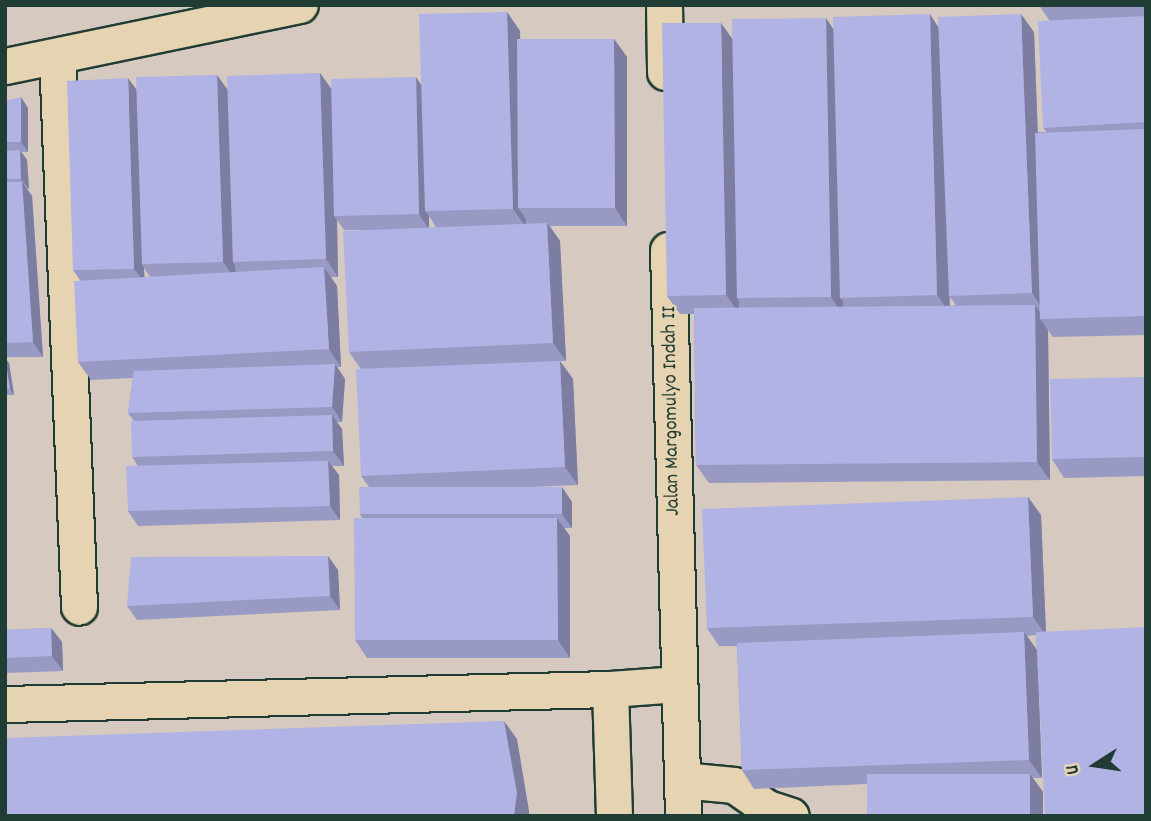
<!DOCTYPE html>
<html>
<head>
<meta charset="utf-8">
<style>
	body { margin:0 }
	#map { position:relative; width:1151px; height:821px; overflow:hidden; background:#e6d3b1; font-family:Dekko,sans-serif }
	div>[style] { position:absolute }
	.built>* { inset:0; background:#d6c9c0 }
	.roads { filter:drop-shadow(2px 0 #1f3d34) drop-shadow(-2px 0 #1f3d34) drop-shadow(0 2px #1f3d34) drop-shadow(0 -2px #1f3d34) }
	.minor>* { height:35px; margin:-17.5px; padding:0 17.5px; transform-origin:17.5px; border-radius:17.5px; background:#e6d3b1 }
	.wall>* { inset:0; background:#989ac4 }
	.shaded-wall>* { inset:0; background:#7c7da0 }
	.building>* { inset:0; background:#b1b3e4 }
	span { translate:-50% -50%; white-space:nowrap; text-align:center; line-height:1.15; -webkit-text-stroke:5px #e6d3b1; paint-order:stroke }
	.street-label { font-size:21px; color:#1f3d34 }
	.frame { position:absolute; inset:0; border:7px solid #1f3d34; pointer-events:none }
	.north { position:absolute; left:1060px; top:730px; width:70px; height:70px; -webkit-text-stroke:5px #e6d3b1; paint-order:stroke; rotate:258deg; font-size:19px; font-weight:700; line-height:28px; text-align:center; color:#1f3d34 }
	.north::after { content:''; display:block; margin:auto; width:24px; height:32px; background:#1f3d34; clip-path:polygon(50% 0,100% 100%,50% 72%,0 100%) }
</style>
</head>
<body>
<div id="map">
	<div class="built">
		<div style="clip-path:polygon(5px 5px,1146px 5px,1146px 816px,5px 816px)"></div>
	</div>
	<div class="roads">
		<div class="minor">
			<div style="left:664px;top:5px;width:67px;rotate:89.1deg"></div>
			<div style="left:57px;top:56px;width:551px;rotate:87.71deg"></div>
			<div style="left:5px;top:66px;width:301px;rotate:-11.7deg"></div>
			<div style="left:668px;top:250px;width:566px;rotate:88.48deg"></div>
			<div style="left:5px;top:704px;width:605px;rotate:-1.42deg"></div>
			<div style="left:682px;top:780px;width:52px;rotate:5.5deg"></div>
			<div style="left:734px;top:785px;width:40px;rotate:34.9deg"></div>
			<div style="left:767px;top:808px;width:25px;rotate:18deg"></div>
			<div style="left:614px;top:816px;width:127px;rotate:-91.8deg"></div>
			<div style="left:610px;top:689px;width:69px;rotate:-4.1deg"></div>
		</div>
	</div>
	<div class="wall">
		<div style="clip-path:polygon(evenodd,1039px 5px,1146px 5px,1146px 335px,1053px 337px,1048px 330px,1050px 480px,709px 483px,696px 465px,694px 314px,680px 314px,667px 296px,733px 39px,833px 29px,939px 27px,1034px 32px,1038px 132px,1047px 132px,1043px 128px,1049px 20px,1039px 5px,949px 296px,956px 305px,950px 306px,949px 296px)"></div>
		<div style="clip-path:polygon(evenodd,507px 12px,520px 31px,520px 39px,614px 39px,627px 57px,627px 226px,550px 226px,560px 241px,566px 361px,560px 361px,573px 379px,578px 485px,530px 487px,562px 487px,572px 502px,572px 528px,564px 528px,570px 536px,570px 658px,367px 658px,355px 640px,362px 518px,360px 514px,369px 487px,361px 476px,361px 369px,349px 352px,382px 230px,344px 230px,337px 220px,338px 277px,331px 277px,337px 286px,341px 367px,337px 367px,345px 379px,342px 422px,337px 422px,342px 429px,344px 466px,332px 466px,339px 475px,340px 520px,138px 526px,128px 511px,138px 466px,132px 457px,134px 421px,128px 413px,133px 378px,91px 380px,78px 362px,80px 280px,73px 270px,136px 89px,217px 75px,227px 90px,320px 73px,331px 89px,421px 86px,507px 12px,429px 216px,436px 227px,429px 228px,429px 216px,507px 12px,144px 268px,150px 277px,144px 277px,144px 268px)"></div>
		<div style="clip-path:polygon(5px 101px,28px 108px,28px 152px,21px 152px,27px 160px,29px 189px,27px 189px,32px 196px,43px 357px,5px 357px)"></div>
		<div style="clip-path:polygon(5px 358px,9px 363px,14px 395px,5px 395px)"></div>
		<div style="clip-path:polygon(1146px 377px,1146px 476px,1064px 478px,1052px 459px)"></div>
		<div style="clip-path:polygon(evenodd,1028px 497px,1041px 515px,1046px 631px,1038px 665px,1042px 778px,1033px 778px,1043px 792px,867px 784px,754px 789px,742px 770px,737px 646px,719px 646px,707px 628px,1028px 497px,1036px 635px,1037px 650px,1027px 636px,1036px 635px)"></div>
		<div style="clip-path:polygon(328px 556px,338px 570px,340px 610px,137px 620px,127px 606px)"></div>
		<div style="clip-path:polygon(51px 628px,62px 642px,63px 671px,5px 673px,5px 630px)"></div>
	</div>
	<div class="shaded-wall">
		<div style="clip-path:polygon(507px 12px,520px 31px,525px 208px,518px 208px,526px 219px,526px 227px,513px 209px)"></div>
		<div style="clip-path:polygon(930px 14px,942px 33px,950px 314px,937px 295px)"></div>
		<div style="clip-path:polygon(1021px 14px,1034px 32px,1044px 311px,1032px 293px)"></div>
		<div style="clip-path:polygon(826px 18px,838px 36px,840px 298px,843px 301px,843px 315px,831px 297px)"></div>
		<div style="clip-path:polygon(721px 23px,734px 41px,737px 298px,739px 301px,739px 313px,726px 295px)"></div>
		<div style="clip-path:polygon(614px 39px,627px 57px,627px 226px,615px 208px)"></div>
		<div style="clip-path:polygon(320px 73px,333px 91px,334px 216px,337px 220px,338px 277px,326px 259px)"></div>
		<div style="clip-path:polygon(217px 75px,230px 93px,233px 262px,235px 265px,236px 280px,223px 262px)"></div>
		<div style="clip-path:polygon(416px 77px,426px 92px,425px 211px,429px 216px,429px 229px,419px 214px)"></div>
		<div style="clip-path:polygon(128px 78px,139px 93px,142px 264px,144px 268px,145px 283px,134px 269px)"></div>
		<div style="clip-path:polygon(21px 97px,28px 108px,28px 152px,21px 142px)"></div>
		<div style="clip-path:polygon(20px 150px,27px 160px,29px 189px,21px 179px)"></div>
		<div style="clip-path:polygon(22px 182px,32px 196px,43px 357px,33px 342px)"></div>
		<div style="clip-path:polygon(547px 223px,560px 241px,566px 361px,553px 343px)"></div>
		<div style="clip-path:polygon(324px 267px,337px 286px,341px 367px,329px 349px)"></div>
		<div style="clip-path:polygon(1035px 305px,1045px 319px,1040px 319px,1048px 330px,1050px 480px,1037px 462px)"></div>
		<div style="clip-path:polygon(5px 358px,9px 363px,14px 395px,10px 389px)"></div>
		<div style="clip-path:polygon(560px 361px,573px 379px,578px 485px,565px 467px)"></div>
		<div style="clip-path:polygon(335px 364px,345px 379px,342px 422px,332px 407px)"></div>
		<div style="clip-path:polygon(332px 415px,342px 429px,344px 466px,333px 451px)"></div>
		<div style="clip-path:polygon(328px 461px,339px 475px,340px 520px,330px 506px)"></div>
		<div style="clip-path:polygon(562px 487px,572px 502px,572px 528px,562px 514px)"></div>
		<div style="clip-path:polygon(1028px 497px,1041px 515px,1046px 635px,1033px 617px)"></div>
		<div style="clip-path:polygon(557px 518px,570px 536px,570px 658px,558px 640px)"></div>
		<div style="clip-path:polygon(328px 556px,338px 570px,340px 610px,330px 596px)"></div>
		<div style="clip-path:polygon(51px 628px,62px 642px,63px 671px,52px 656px)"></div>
		<div style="clip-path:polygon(1024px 632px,1037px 650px,1042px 778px,1029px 760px)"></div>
		<div style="clip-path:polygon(504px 721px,517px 739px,529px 811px,529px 816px,514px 816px)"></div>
		<div style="clip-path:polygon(1030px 774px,1043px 792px,1043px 816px,1030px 816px)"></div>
	</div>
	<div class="building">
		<div style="clip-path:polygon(1039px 5px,1068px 5px,1039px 7px)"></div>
		<div style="clip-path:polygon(507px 12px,513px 209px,425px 211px,419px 14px)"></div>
		<div style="clip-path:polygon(930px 14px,937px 295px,840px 298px,833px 17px)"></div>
		<div style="clip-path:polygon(1021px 14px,1032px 293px,949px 296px,938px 17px)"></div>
		<div style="clip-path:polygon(1146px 16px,1146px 122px,1043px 128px,1038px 21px)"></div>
		<div style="clip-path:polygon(826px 18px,831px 297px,737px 298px,732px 19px)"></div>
		<div style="clip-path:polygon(662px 23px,721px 23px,726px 295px,667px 296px)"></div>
		<div style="clip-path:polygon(517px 39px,614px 39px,615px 208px,518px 208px)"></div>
		<div style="clip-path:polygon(320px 73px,326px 259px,233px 262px,227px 76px)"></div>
		<div style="clip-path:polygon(217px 75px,223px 262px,142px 264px,136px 77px)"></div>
		<div style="clip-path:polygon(416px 77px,419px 214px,334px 216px,331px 79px)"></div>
		<div style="clip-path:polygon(128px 78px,134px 269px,73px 270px,67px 81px)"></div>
		<div style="clip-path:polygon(21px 97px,21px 142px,5px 142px,5px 101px)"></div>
		<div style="clip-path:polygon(1146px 129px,1146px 316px,1040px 319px,1035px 133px)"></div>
		<div style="clip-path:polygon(20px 150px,21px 179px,5px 179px,5px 151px)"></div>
		<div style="clip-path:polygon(5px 182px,22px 182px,33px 342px,5px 343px)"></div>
		<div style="clip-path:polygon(547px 223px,553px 343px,349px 352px,343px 231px)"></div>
		<div style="clip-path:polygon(324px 267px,329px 349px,78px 362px,74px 281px)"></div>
		<div style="clip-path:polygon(1035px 305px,1037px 462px,696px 465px,694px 308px)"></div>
		<div style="clip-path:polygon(5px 358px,10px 389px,5px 389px)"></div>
		<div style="clip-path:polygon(560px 361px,565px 467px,361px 476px,356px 369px)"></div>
		<div style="clip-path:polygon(335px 364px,332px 407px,128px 413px,134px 371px)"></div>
		<div style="clip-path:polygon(1146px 377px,1146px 457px,1052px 459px,1050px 379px)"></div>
		<div style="clip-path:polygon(332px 415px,333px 451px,132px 457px,131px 421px)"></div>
		<div style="clip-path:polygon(328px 461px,330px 506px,128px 511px,126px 466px)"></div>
		<div style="clip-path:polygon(359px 487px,562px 487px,562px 514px,360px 514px)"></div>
		<div style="clip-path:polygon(1028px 497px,1033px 617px,707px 628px,702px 509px)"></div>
		<div style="clip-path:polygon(354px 518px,557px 518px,558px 640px,355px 640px)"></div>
		<div style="clip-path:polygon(328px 556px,330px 596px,127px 606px,131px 557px)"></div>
		<div style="clip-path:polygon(1146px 627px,1146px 816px,1045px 816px,1036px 632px)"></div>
		<div style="clip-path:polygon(51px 628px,52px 656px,5px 658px,5px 630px)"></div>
		<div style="clip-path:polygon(1024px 632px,1029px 760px,742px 770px,737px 643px)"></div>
		<div style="clip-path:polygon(504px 721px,517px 793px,514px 816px,5px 816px,5px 738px)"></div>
		<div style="clip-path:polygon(867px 774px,1030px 774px,1030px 816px,867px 816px)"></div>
	</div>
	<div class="street-label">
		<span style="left:672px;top:411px;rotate:-91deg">Jalan Margomulyo Indah II</span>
	</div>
	<div class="frame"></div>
	<div class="north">U</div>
</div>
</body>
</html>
